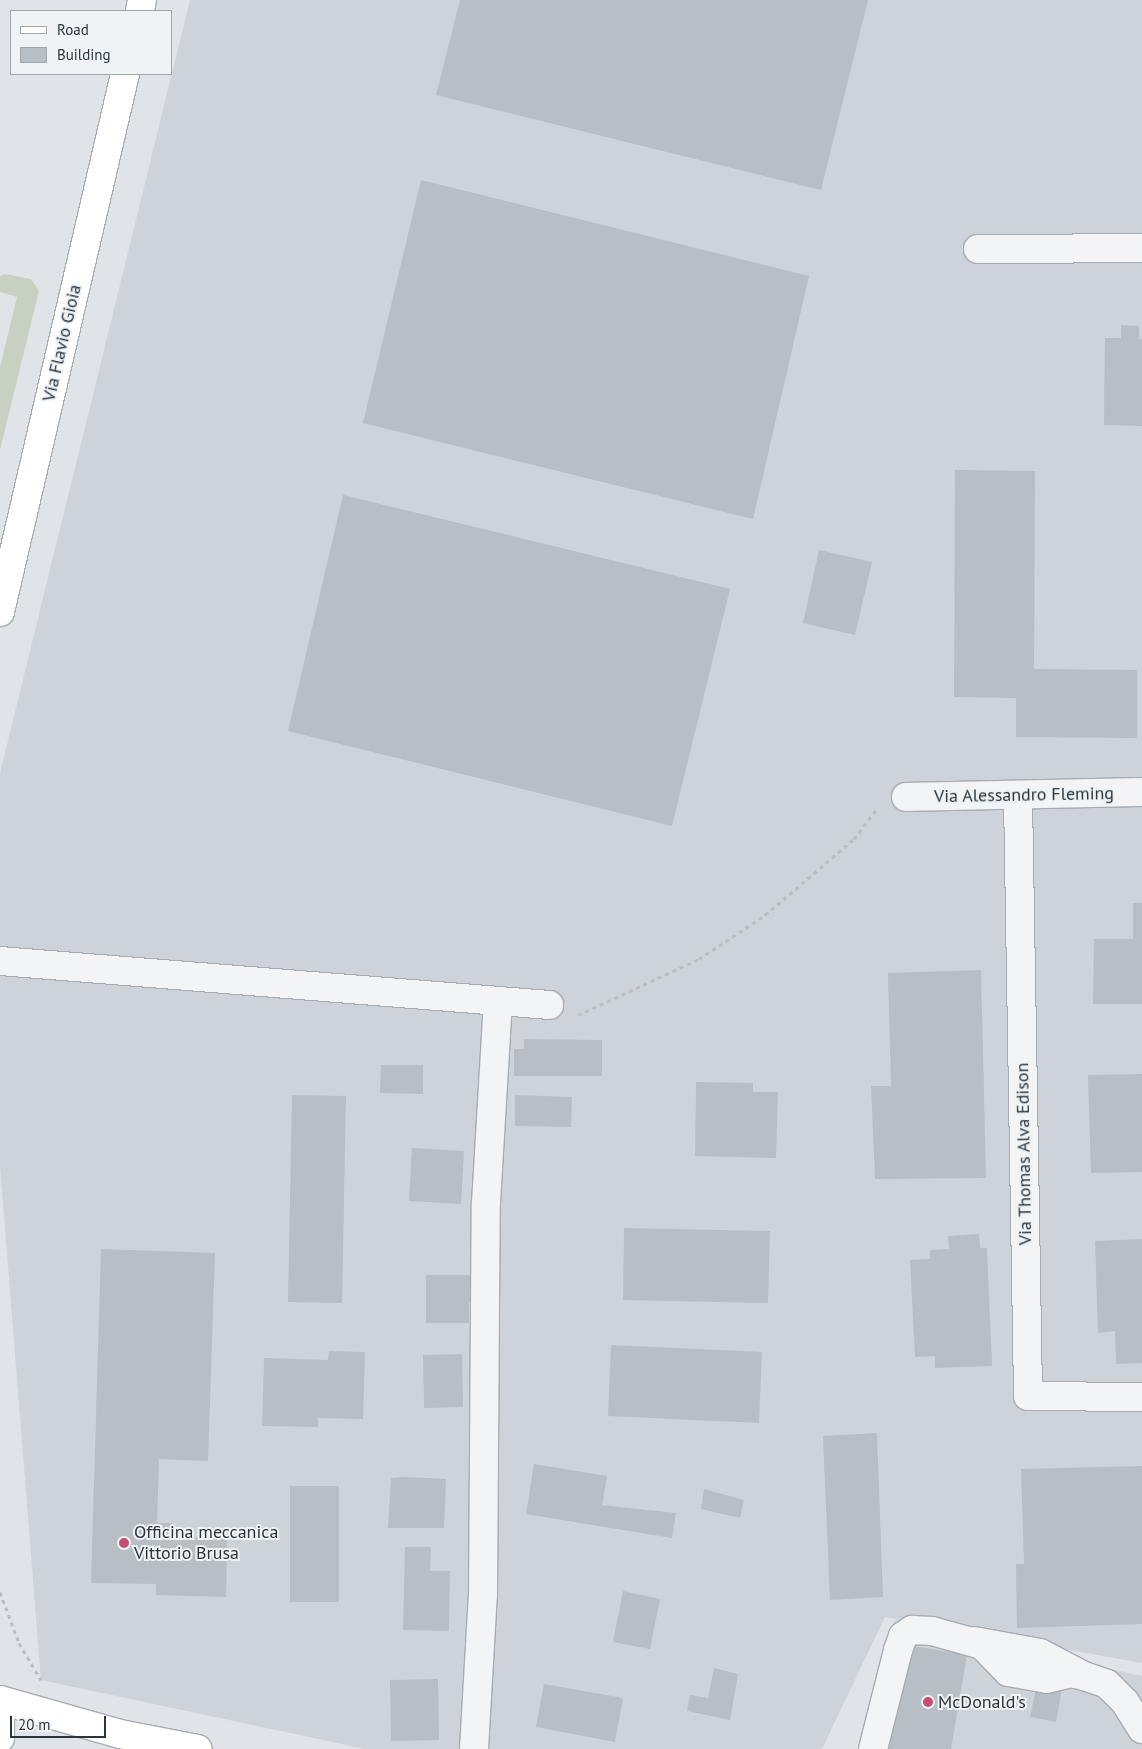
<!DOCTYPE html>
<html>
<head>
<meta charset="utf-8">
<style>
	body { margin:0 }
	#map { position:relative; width:1142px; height:1749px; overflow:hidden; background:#e0e4e8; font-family:"PT Sans",sans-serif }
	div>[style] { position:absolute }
	.built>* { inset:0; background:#ced3d9 }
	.green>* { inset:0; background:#c8d1c1 }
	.building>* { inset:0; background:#b7bec4 }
	.path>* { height:3px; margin-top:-1.5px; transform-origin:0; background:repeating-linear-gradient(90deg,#babec2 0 4px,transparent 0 8px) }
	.roads { filter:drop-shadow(1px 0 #a6acb2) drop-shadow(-1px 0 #a6acb2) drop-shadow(0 1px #a6acb2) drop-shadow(0 -1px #a6acb2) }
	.minor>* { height:28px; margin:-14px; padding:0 14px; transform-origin:14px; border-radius:14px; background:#f2f4f6 }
	.major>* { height:28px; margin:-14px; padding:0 14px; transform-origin:14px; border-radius:14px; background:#fff }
	.dots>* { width:14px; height:14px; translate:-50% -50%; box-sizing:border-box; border:2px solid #eff3f5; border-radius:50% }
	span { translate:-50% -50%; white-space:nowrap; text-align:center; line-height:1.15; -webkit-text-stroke:4px #eff3f5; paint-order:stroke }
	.street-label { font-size:18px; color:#2a343e }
	.poi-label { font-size:18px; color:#2a343e }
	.left { translate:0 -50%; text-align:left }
	.legend { position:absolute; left:10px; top:10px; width:162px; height:65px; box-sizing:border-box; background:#eff3f5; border:1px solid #a0a7ac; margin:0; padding:6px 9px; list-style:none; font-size:15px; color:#2a343e }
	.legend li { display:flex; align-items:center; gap:10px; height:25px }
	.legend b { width:25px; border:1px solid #a0a7ac }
	.scale { position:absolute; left:10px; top:1716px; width:96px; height:22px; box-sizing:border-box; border:2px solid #2a343e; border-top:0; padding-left:6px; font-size:15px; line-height:18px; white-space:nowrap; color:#2a343e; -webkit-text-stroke:4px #eff3f5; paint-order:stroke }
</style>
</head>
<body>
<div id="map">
	<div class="built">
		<div style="clip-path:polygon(190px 0,1142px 0,1142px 1663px,885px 1617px,822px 1749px,365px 1749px,41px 1680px,0 1166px,0 773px)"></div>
		<div style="clip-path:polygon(894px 1620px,1142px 1676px,1142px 1749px,866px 1749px)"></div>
	</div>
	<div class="green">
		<div style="clip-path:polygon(5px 274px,31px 279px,39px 291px,0 450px,0 367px,17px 297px,0 292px,0 276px)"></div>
	</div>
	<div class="building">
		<div style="clip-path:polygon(460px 0,868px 0,821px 190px,436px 95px)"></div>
		<div style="clip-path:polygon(421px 180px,809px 276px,753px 519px,363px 423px)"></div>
		<div style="clip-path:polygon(1121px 325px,1139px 326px,1139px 339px,1142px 339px,1142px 426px,1104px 425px,1105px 338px,1121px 338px)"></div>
		<div style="clip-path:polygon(955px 470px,1035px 471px,1034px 669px,1137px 670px,1137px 738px,1016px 737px,1016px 698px,954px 697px)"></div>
		<div style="clip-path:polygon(343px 495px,730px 589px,672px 826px,288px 731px)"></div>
		<div style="clip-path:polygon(819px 550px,872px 562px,855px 635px,803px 623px)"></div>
		<div style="clip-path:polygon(1133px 903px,1142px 903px,1142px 1004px,1093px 1004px,1094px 939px,1133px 939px)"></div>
		<div style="clip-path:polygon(981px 970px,986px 1178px,875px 1179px,871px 1086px,891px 1086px,888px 973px)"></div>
		<div style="clip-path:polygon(524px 1039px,602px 1040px,602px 1076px,514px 1076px,514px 1049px,524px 1049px)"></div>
		<div style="clip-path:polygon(381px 1065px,423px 1065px,423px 1094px,380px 1093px)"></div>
		<div style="clip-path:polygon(1142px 1074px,1142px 1172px,1091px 1173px,1088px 1075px)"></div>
		<div style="clip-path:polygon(696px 1082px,753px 1083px,753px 1092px,778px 1092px,776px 1158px,695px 1156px)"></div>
		<div style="clip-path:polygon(292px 1095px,346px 1096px,342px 1303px,288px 1302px)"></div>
		<div style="clip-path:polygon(515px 1095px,572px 1097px,571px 1127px,515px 1126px)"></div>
		<div style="clip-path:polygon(412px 1148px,464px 1151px,461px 1204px,409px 1201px)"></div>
		<div style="clip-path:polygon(624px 1228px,770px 1231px,768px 1303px,623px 1300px)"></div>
		<div style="clip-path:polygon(979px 1234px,980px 1248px,987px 1248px,992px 1366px,935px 1368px,935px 1356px,915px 1357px,910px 1260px,930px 1259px,930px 1250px,949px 1249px,948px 1236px)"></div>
		<div style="clip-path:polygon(1142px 1239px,1142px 1363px,1116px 1364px,1115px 1331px,1098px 1333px,1095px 1241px)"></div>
		<div style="clip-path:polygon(101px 1249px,215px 1253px,208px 1461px,159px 1459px,157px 1523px,172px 1523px,171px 1537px,227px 1538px,226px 1597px,156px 1595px,156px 1584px,91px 1583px)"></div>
		<div style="clip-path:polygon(426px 1275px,477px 1275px,477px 1302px,469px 1302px,469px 1323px,426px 1323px)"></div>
		<div style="clip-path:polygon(611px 1345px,762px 1352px,759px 1423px,608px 1416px)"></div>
		<div style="clip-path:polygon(329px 1351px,365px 1352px,363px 1419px,318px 1418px,318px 1427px,262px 1426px,264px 1358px,328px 1360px)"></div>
		<div style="clip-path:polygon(462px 1354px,463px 1407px,424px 1408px,423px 1355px)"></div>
		<div style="clip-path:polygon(877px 1433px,883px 1597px,830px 1600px,823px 1436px)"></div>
		<div style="clip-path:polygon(534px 1464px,607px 1476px,602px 1505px,676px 1513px,672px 1538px,526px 1514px)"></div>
		<div style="clip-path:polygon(1142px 1466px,1142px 1624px,1017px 1628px,1016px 1564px,1024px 1564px,1021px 1469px)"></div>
		<div style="clip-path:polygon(404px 1477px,446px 1479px,444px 1528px,388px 1528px,391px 1478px)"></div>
		<div style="clip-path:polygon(290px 1486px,339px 1486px,339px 1602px,290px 1602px)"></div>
		<div style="clip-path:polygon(704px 1489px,744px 1500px,740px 1518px,701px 1509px)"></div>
		<div style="clip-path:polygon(405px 1547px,431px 1547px,430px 1571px,450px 1571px,449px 1631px,403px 1630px)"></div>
		<div style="clip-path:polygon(623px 1591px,660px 1599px,650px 1649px,613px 1642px)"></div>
		<div style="clip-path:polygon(907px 1645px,967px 1655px,951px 1749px,889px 1749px)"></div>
		<div style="clip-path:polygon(714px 1668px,738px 1674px,730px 1720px,687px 1711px,690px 1695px,708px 1698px)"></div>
		<div style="clip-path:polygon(438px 1679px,439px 1740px,391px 1741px,390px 1680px)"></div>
		<div style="clip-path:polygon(544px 1684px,623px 1698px,615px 1742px,536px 1727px)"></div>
		<div style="clip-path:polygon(1037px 1684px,1062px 1689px,1056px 1722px,1030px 1717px)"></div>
	</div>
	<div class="path">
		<div style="left:578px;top:1015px;width:133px;rotate:-24.8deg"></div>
		<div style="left:699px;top:959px;width:79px;rotate:-33.7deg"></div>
		<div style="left:765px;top:915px;width:117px;rotate:-40.5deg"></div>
		<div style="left:854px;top:839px;width:39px;rotate:-53deg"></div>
		<div style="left:0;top:1592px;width:54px;rotate:69.6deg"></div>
		<div style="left:19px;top:1643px;width:43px;rotate:59.3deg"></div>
	</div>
	<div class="roads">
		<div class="minor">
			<div style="left:978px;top:249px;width:164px;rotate:-0.3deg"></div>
			<div style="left:906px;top:797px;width:236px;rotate:-1.2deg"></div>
			<div style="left:1018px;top:797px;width:599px;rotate:89.04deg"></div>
			<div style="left:1028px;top:1396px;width:114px;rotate:0.5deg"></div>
			<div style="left:0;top:961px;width:551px;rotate:4.58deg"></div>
			<div style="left:974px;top:1641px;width:67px;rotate:10.3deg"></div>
			<div style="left:1040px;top:1653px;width:50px;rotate:27.6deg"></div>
			<div style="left:1084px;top:1676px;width:24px;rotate:19deg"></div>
			<div style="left:1107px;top:1684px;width:25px;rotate:45deg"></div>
			<div style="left:1125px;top:1702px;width:32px;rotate:58deg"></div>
			<div style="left:474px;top:1749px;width:154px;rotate:-86.7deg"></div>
			<div style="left:483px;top:1595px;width:392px;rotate:-89.6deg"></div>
			<div style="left:486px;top:1203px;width:202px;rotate:-86.6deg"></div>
			<div style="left:873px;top:1749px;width:102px;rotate:-75.8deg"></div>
			<div style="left:898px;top:1650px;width:15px;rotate:-70deg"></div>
			<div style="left:903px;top:1636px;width:11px;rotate:-34deg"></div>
			<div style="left:912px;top:1630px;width:20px;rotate:3deg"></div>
			<div style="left:932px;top:1631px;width:52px;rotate:15.6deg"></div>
			<div style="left:982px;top:1645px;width:37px;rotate:46deg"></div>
			<div style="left:1008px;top:1672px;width:39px;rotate:10deg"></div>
			<div style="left:1046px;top:1679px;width:26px;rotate:-13deg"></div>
			<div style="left:1071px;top:1673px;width:13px;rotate:13deg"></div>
		</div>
		<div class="major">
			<div style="left:140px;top:11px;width:11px;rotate:-80deg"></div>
			<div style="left:0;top:612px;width:552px;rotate:-76.92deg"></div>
			<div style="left:0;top:1700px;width:125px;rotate:15.8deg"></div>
			<div style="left:120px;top:1734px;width:79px;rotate:10.9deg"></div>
			<div style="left:0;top:1700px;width:38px;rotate:90deg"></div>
		</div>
	</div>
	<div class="dots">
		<div style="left:124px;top:1543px;background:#c44d71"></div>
		<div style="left:928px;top:1702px;background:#c44d71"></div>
	</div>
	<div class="street-label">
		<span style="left:62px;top:343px;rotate:-77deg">Via Flavio Gioia</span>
		<span style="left:1024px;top:795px;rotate:-1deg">Via Alessandro Fleming</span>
		<span style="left:1024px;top:1154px;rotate:-91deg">Via Thomas Alva Edison</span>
	</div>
	<div class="poi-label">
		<span class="left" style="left:134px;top:1543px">Officina meccanica<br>Vittorio Brusa</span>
		<span class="left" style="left:938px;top:1702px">McDonald's</span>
	</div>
	<ul class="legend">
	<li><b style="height:6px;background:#fff"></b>Road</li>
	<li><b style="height:14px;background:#b7bec4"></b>Building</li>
	</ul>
	<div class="scale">20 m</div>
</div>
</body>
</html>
